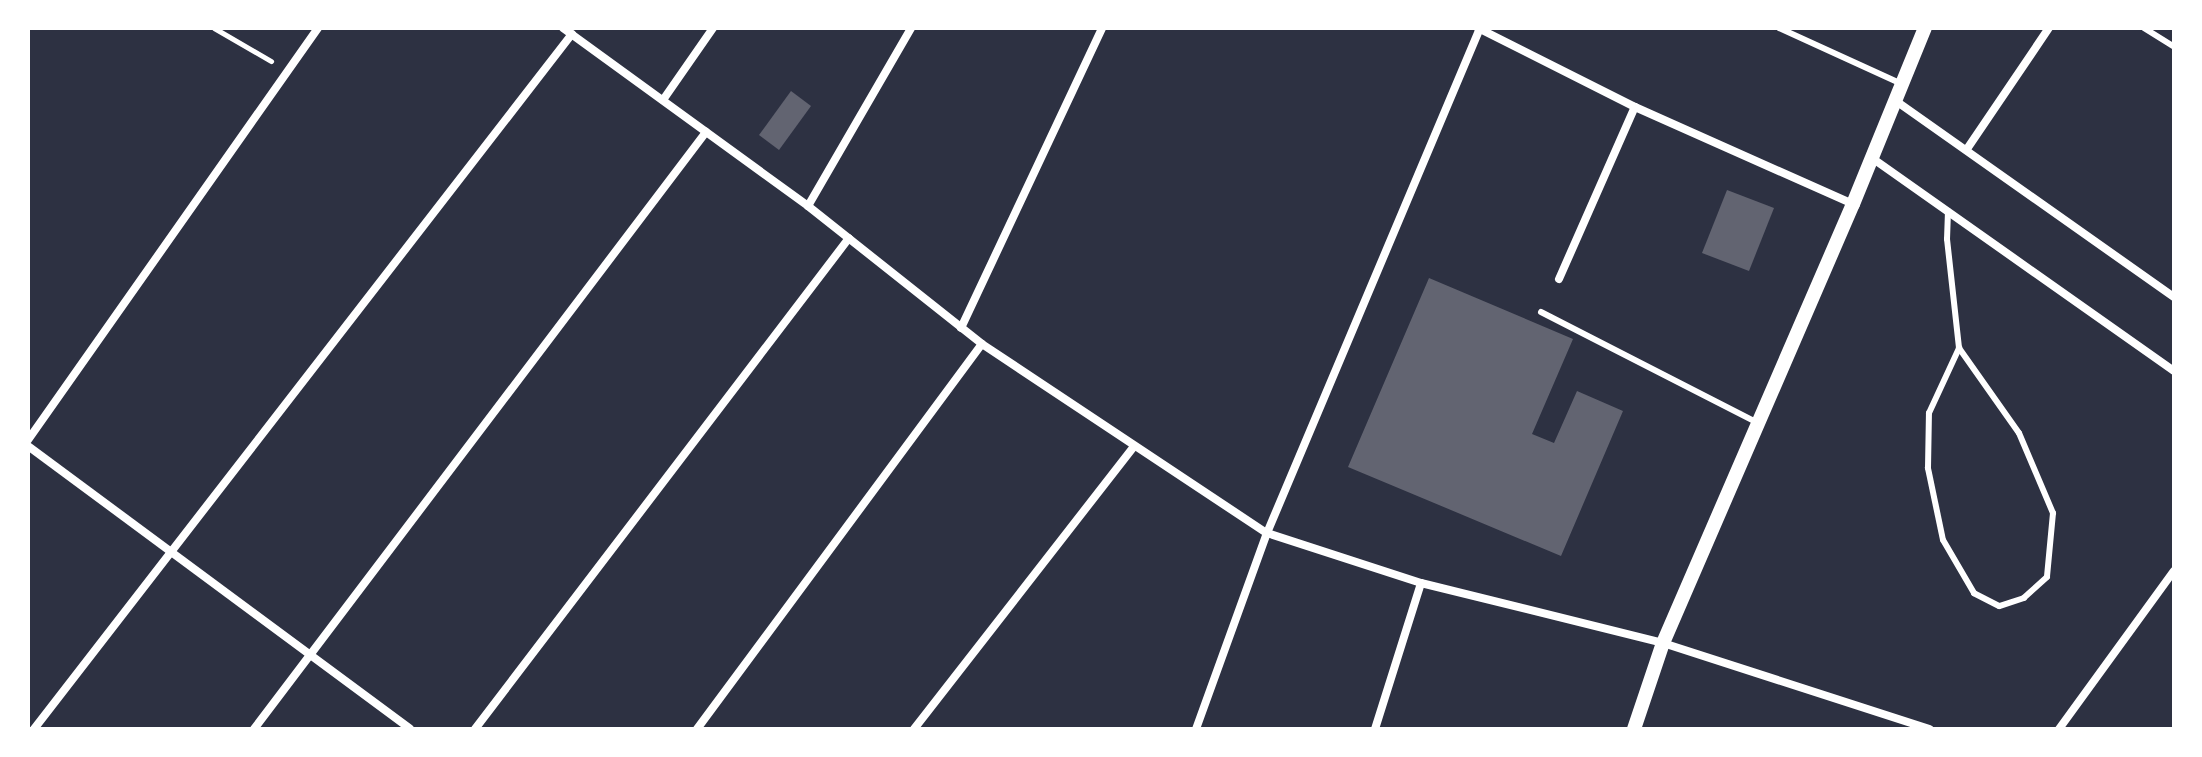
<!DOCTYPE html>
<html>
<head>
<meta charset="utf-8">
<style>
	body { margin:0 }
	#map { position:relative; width:2202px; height:757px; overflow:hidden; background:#2d3142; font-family:"Roboto Serif",serif }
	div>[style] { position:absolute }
	.building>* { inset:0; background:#626471 }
	.path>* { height:5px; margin:-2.5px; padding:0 2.5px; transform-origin:2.5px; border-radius:2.5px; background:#fff }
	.service>* { height:6px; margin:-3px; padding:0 3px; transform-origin:3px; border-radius:3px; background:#fff }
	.minor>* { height:8px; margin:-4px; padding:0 4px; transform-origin:4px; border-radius:4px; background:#fff }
	.tertiary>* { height:14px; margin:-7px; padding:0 7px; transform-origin:7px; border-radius:7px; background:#fff }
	span { translate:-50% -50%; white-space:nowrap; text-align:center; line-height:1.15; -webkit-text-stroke:8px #fff; paint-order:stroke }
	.frame { position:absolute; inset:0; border:30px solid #fff; pointer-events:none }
</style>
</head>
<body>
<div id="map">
	<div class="building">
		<div style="clip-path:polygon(791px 91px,811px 106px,779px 150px,759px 135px)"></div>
		<div style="clip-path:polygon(1727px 190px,1774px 208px,1749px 271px,1702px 253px)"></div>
		<div style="clip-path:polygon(1429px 278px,1573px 339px,1532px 434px,1554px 443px,1577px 391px,1623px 411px,1561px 556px,1348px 467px)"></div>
	</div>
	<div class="path">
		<div style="left:214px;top:28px;width:66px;rotate:30.1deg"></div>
	</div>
	<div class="service">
		<div style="left:1779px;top:28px;width:135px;rotate:24.5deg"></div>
		<div style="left:2144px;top:28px;width:36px;rotate:32deg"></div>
		<div style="left:1948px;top:211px;width:28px;rotate:92deg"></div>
		<div style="left:1947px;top:239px;width:110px;rotate:83.7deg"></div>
		<div style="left:1959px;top:348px;width:104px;rotate:54.8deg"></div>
		<div style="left:2019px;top:433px;width:87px;rotate:67deg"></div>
		<div style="left:2053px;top:513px;width:64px;rotate:95.4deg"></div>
		<div style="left:2047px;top:577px;width:31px;rotate:138deg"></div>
		<div style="left:2024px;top:598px;width:26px;rotate:162deg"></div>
		<div style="left:1999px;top:606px;width:28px;rotate:-153deg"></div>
		<div style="left:1974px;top:593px;width:61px;rotate:-120.3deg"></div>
		<div style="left:1943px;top:540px;width:74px;rotate:-101.8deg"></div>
		<div style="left:1928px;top:468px;width:55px;rotate:-89deg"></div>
		<div style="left:1929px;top:413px;width:72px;rotate:-65.2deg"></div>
		<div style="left:1541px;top:312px;width:244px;rotate:27.1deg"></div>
	</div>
	<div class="minor">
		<div style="left:563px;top:28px;width:303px;rotate:36deg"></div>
		<div style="left:808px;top:206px;width:222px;rotate:38.4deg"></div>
		<div style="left:982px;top:344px;width:342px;rotate:33.6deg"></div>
		<div style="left:1267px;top:533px;width:162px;rotate:18deg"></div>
		<div style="left:1421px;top:583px;width:249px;rotate:13.9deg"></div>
		<div style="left:1663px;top:643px;width:280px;rotate:17.9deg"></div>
		<div style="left:1478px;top:28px;width:176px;rotate:26.7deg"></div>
		<div style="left:1635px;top:107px;width:239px;rotate:24deg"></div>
		<div style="left:663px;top:100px;width:88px;rotate:-55.2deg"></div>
		<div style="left:1896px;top:101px;width:340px;rotate:35.2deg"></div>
		<div style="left:1967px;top:149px;width:146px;rotate:-55.9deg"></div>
		<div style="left:1872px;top:158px;width:370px;rotate:35.2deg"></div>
		<div style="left:808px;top:206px;width:206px;rotate:-59.9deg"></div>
		<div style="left:1559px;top:279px;width:188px;rotate:-66.2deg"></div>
		<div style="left:961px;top:328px;width:331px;rotate:-64.8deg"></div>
		<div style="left:28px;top:440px;width:504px;rotate:-54.86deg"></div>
		<div style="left:28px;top:446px;width:475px;rotate:36.5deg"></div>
		<div style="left:34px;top:729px;width:879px;rotate:-52.26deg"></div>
		<div style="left:254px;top:729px;width:749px;rotate:-52.87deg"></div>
		<div style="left:475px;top:729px;width:617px;rotate:-52.7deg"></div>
		<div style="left:697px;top:729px;width:479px;rotate:-53.5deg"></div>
		<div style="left:914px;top:729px;width:358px;rotate:-52.1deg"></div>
		<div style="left:1196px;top:729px;width:208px;rotate:-70.1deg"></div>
		<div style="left:1267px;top:533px;width:548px;rotate:-67.13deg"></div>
		<div style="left:1375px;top:729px;width:153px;rotate:-72.5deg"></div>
		<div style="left:2059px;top:729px;width:195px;rotate:-54deg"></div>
	</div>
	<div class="tertiary">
		<div style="left:1634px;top:729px;width:91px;rotate:-71.4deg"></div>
		<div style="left:1663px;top:643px;width:478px;rotate:-66.6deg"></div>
		<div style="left:1853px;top:204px;width:190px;rotate:-67.8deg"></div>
	</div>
	<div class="frame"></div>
</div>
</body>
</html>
